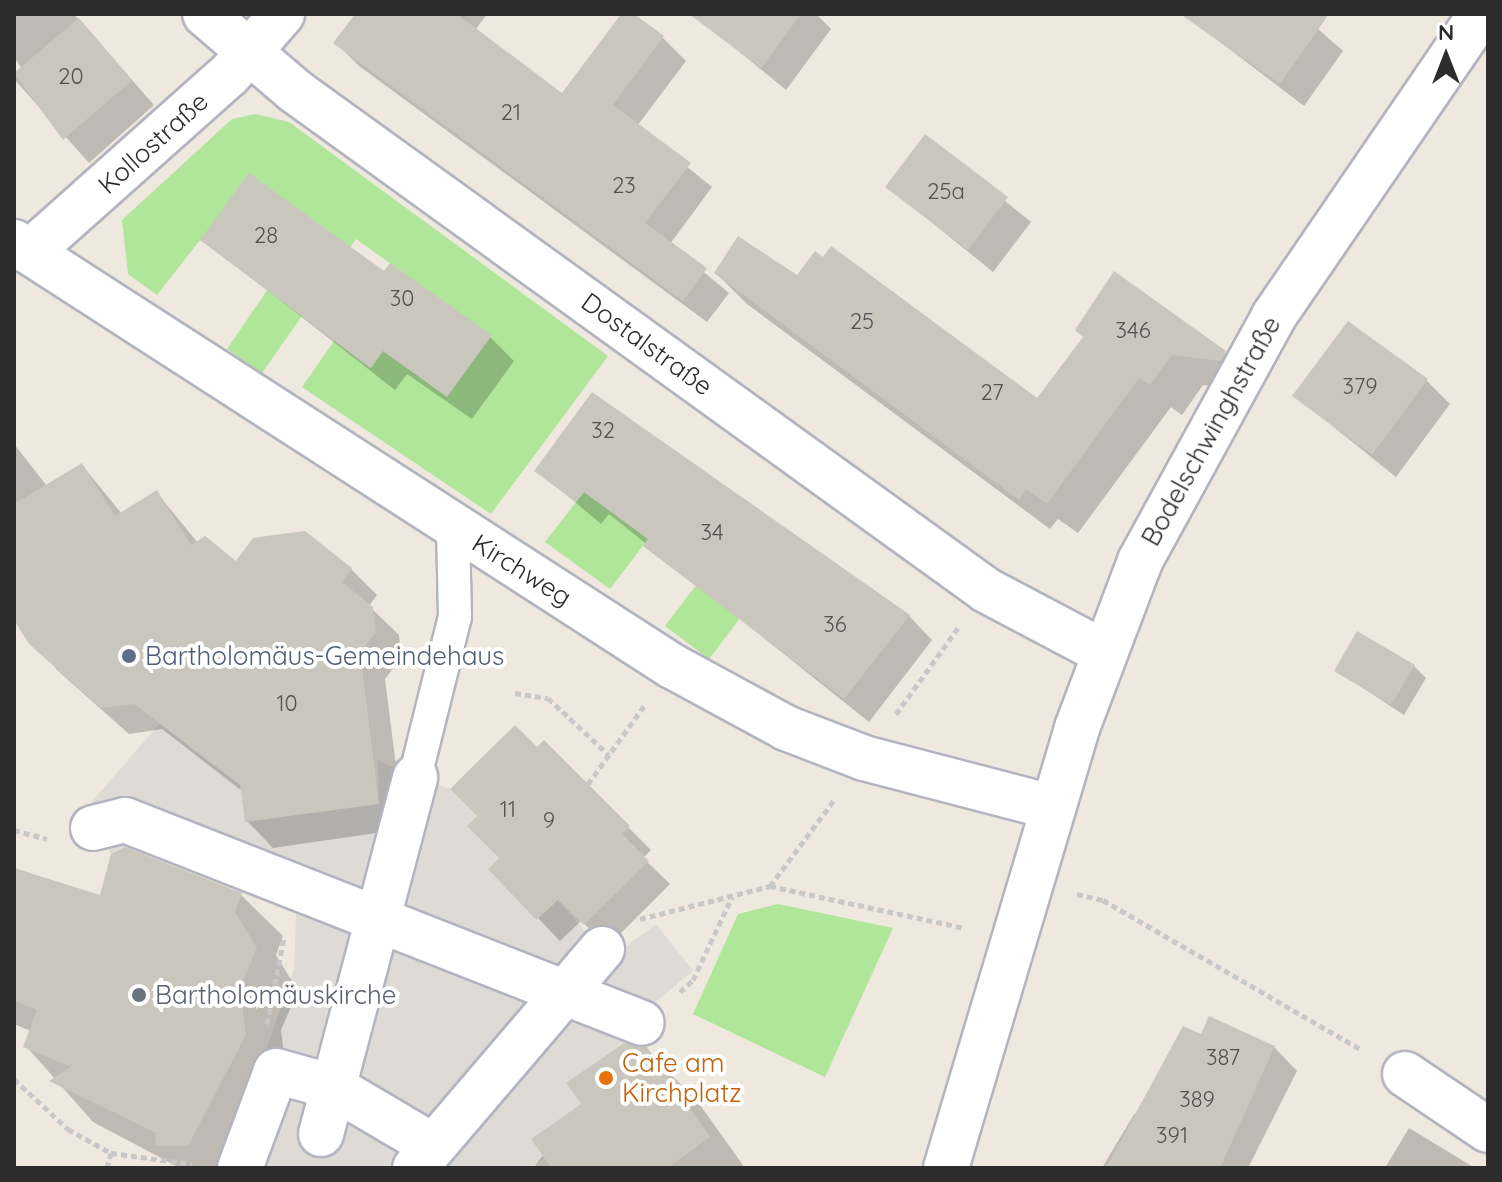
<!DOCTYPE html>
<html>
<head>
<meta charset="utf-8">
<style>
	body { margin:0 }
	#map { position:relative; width:1502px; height:1182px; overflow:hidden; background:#eee8df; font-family:Quicksand,sans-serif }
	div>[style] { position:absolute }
	.green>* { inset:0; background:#b0e69a }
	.plaza>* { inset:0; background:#dedbd6 }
	.shadow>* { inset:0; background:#0003 }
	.building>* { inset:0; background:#c9c6bd }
	.path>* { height:5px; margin-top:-2.5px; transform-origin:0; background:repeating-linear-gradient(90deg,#c8c8c8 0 6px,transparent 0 10px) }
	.roads { filter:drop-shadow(2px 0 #b2b4c0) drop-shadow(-2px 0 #b2b4c0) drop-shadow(0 2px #b2b4c0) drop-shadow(0 -2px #b2b4c0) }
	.service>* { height:32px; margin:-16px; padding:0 16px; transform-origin:16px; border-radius:16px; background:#fff }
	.pedestrian>* { height:44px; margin:-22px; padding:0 22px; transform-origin:22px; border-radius:22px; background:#fff }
	.minor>* { height:44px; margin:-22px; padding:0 22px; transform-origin:22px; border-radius:22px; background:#fff }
	.tertiary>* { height:44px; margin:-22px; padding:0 22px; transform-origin:22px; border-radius:22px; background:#fff }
	.dots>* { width:22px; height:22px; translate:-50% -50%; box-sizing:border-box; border:4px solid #fff; border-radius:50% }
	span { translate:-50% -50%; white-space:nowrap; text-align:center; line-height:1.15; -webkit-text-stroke:8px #fff; paint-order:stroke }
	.number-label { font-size:22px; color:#535250 }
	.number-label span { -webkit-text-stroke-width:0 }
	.street-label { font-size:26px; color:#2c2c2c }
	.service-label { font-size:26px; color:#4e5e75 }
	.left { translate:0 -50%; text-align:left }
	.worship-label { font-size:26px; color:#5b616d }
	.food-label { font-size:26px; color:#c56008 }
	.frame { position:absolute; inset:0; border:16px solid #2c2c2c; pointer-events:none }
	.north { position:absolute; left:1406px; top:16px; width:80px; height:80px; -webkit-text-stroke:6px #fff; paint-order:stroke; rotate:0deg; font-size:22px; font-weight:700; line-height:32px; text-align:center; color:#2c2c2c }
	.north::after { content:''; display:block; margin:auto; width:28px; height:36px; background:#2c2c2c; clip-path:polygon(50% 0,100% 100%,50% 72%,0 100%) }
</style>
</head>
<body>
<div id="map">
	<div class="green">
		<div style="clip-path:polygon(255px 114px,289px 122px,608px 356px,491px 514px,302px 387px,334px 341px,370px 368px,383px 351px,447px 396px,491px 335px,356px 239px,262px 373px,227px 349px,268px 289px,200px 240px,157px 295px,128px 274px,122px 220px,232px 119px)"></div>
		<div style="clip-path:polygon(584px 492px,648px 539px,610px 589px,545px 542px)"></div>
		<div style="clip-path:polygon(697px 584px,756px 597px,709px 659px,665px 626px)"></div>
		<div style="clip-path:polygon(778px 904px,893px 928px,825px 1077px,693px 1014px,738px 914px)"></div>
	</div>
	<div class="plaza">
		<div style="clip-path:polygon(160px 723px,216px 767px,237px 767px,244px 814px,379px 803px,378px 761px,450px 789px,477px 816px,468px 825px,499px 858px,488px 869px,536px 920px,558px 900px,609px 959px,656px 924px,693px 971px,654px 1003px,637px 1033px,567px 1083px,581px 1104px,531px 1139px,544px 1158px,530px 1168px,225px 1168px,294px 969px,297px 892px,146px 851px,144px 856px,125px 847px,111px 854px,83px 812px)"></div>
	</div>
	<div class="shadow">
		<div style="clip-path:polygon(14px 14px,74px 14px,154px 105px,89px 163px,14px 79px,22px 69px,14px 57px)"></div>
		<div style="clip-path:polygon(360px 14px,487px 14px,475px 30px,562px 95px,623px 14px,663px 38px,686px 61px,637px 126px,712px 187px,670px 244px,729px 293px,707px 322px,359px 66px,336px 43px)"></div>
		<div style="clip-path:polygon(715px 14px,816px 14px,831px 29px,786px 90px,707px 25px)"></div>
		<div style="clip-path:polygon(1301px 14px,1343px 51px,1304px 106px,1186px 16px)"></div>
		<div style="clip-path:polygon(925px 137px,1031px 222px,993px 272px,887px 186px)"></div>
		<div style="clip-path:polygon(203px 240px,385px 274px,490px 337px,514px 361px,472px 419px,407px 374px,395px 390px)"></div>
		<div style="clip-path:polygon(716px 273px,797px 278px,1038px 401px,1085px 338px,1225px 353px,1256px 384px,1252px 392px,1203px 385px,1182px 415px,1171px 407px,1078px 533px,1058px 519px,1050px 529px,747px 304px)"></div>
		<div style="clip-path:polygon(1426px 380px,1450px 404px,1396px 477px,1295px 396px)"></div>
		<div style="clip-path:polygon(14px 444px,47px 486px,82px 465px,122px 514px,157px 493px,198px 543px,236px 564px,351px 569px,377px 595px,369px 606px,399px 635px,401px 658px,385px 679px,404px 829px,273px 848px,247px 821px,242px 791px,162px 729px,129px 734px,57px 670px,14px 616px)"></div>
		<div style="clip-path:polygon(537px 470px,909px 616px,932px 640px,869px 722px,609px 514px,601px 524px)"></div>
		<div style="clip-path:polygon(1414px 666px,1426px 678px,1404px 715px,1337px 671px)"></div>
		<div style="clip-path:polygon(544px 743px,651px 850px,643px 858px,670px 884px,608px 946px,581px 921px,560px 941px,491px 869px,502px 858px)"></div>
		<div style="clip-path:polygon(14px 868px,102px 898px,241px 895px,283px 936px,276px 955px,298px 991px,281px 1030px,287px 1078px,240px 1168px,180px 1168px,93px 1122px,26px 1046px,31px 1031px,14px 1024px)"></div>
		<div style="clip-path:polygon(1202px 1037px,1274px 1047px,1297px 1071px,1248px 1168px,1102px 1168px,1133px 1116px)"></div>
		<div style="clip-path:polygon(646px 1049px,698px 1102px,745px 1168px,533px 1168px,584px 1104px)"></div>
		<div style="clip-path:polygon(1409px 1128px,1475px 1168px,1385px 1168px)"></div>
	</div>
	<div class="building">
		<div style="clip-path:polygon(355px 14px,457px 14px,562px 93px,621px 14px,634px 14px,664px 36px,613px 105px,691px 163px,645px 223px,707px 268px,683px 301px,333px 43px)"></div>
		<div style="clip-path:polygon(689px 14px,801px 14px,761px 68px)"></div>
		<div style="clip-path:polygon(1180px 14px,1329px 14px,1280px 84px)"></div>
		<div style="clip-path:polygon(79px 18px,132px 80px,63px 140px,14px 73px)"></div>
		<div style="clip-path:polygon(925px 134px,1008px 197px,968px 250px,885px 187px)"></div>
		<div style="clip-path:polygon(249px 173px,384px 271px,390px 263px,492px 335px,447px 397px,383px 351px,371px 368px,200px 240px)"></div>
		<div style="clip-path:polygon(738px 236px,797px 275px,815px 251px,823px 257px,831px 246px,1037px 398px,1083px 337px,1075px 330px,1114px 271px,1226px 351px,1221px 361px,1172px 355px,1150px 385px,1139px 378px,1047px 504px,1026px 489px,1019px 500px,714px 273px)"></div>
		<div style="clip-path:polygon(1348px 321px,1428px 379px,1372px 455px,1292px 396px)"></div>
		<div style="clip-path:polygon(592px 392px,910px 615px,844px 699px,643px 546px,648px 539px,584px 492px,576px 502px,534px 471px)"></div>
		<div style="clip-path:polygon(82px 463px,115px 516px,157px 490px,191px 545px,205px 536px,236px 561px,253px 538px,305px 531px,352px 568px,342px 582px,373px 607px,376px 632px,360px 652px,379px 804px,245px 822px,240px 785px,134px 704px,101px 708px,29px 644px,14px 620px,14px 504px)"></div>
		<div style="clip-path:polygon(1357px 631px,1415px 665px,1391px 705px,1334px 671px)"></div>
		<div style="clip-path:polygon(515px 725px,537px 747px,544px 740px,630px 826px,622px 834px,649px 861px,584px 925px,558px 900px,536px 920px,488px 869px,499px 858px,467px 826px,477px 816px,450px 789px)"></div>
		<div style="clip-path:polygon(125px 847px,242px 893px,235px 912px,257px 948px,240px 987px,246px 1035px,188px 1146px,155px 1146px,156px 1133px,49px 1081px,71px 1067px,23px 1047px,37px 1010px,14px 1001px,14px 868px,100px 895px,111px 854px)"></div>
		<div style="clip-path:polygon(1209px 1016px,1275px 1046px,1220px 1168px,1106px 1168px,1183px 1026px,1201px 1034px)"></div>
		<div style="clip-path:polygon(624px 1043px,647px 1047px,710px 1137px,667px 1168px,551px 1168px,531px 1139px,581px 1104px,566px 1083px)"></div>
	</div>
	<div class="path">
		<div style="left:515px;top:693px;width:33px;rotate:9deg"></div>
		<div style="left:548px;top:698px;width:83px;rotate:43.1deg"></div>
		<div style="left:896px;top:714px;width:106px;rotate:-54.2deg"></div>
		<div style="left:588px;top:784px;width:96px;rotate:-54.3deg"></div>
		<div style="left:14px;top:830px;width:34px;rotate:15deg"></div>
		<div style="left:770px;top:886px;width:199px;rotate:12.2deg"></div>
		<div style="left:1077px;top:894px;width:27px;rotate:13deg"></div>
		<div style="left:1103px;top:900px;width:299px;rotate:30.1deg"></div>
		<div style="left:640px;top:919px;width:134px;rotate:-14.2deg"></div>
		<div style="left:770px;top:886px;width:107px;rotate:-53.3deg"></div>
		<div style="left:680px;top:992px;width:18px;rotate:-43deg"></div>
		<div style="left:693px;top:980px;width:92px;rotate:-64.8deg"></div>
		<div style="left:267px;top:1024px;width:89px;rotate:-78.9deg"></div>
		<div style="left:14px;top:1079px;width:74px;rotate:42.8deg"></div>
		<div style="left:68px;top:1129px;width:49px;rotate:29.2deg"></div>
		<div style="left:111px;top:1153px;width:82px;rotate:7.7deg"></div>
		<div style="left:107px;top:1168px;width:16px;rotate:-75deg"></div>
	</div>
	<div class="roads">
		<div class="service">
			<div style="left:415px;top:777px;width:165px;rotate:-76deg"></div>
			<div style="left:455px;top:617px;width:91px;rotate:-91.3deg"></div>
		</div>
		<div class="pedestrian">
			<div style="left:93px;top:828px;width:33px;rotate:-14deg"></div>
			<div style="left:125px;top:820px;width:555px;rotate:21.44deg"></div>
			<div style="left:321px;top:1134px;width:369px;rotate:-75.2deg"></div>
			<div style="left:240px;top:1168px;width:103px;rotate:-69.6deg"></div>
			<div style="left:276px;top:1071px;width:59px;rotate:15.7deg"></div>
			<div style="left:333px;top:1087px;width:116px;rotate:30.5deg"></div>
			<div style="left:415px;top:1168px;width:288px;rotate:-49.5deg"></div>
		</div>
		<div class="minor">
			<div style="left:205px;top:14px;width:118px;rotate:40.5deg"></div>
			<div style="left:295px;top:91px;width:852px;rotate:35.83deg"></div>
			<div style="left:986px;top:590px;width:132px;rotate:27.9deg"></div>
			<div style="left:14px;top:242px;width:783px;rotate:32.8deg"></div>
			<div style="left:672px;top:666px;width:130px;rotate:28.5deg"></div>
			<div style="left:786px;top:728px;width:84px;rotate:21deg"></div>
			<div style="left:864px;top:758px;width:194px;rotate:14.6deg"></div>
			<div style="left:30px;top:252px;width:266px;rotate:-41.7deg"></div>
			<div style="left:229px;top:75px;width:81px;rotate:-49deg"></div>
			<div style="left:1405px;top:1074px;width:100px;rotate:34deg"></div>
		</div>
		<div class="tertiary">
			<div style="left:946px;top:1168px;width:459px;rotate:-73.4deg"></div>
			<div style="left:1077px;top:728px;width:178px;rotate:-69.3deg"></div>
			<div style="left:1140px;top:561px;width:279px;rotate:-61.3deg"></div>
			<div style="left:1274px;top:316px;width:366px;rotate:-55.6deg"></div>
		</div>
	</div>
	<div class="dots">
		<div style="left:129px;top:656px;background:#5c6f8a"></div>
		<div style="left:139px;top:995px;background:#6b7280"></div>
		<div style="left:606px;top:1078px;background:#e8710a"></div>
	</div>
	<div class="number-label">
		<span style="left:71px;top:77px">20</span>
		<span style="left:511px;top:113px">21</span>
		<span style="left:624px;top:186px">23</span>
		<span style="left:946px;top:192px">25a</span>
		<span style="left:266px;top:236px">28</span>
		<span style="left:402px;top:299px">30</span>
		<span style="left:862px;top:322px">25</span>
		<span style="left:1133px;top:331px">346</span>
		<span style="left:1360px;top:387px">379</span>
		<span style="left:992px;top:393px">27</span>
		<span style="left:603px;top:431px">32</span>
		<span style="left:712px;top:533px">34</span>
		<span style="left:835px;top:625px">36</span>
		<span style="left:287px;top:704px">10</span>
		<span style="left:508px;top:810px">11</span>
		<span style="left:549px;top:821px">9</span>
		<span style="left:1223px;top:1058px">387</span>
		<span style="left:1197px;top:1100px">389</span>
		<span style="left:1172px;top:1136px">391</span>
	</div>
	<div class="street-label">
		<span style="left:153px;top:143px;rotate:-42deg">Kollostraße</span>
		<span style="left:647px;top:344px;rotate:36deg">Dostalstraße</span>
		<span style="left:1211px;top:431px;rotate:-61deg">Bodelschwinghstraße</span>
		<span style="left:522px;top:570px;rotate:32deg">Kirchweg</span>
	</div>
	<div class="service-label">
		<span class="left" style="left:145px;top:656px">Bartholomäus-Gemeindehaus</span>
	</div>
	<div class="worship-label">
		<span class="left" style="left:155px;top:995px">Bartholomäuskirche</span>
	</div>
	<div class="food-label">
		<span class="left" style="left:622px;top:1078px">Cafe am<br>Kirchplatz</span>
	</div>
	<div class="frame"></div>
	<div class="north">N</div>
</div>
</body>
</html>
